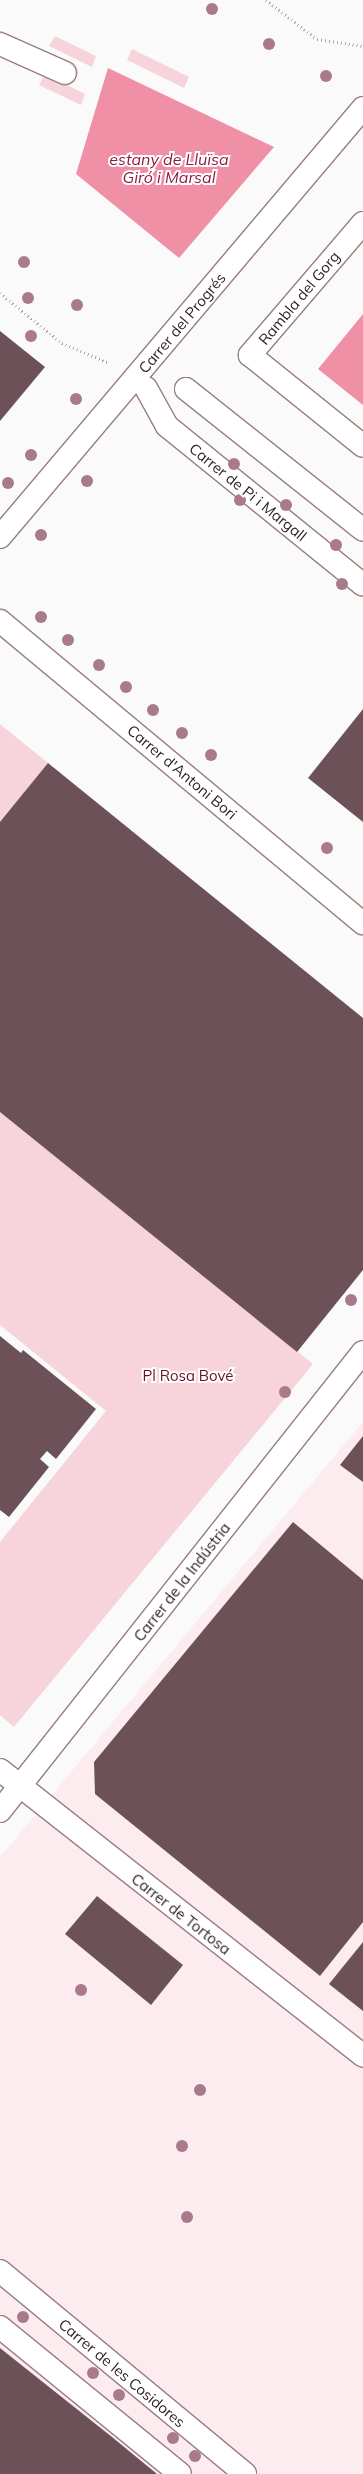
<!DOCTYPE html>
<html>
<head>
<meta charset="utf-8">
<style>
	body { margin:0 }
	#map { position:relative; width:363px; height:2474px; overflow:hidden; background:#fafafa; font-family:Mulish,sans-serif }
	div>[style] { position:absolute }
	.built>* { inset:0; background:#fcecef }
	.green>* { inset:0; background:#f7d4db }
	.water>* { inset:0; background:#ef90a7 }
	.building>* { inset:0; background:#6c5258 }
	.path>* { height:2.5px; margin-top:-1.25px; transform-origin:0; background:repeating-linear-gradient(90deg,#aca7a8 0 1px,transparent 0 4px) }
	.roads { filter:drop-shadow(1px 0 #997d83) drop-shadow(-1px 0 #997d83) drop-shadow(0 1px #997d83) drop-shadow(0 -1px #997d83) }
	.pedestrian>* { height:22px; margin:-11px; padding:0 11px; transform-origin:11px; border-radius:11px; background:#fff }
	.minor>* { height:22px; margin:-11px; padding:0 11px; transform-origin:11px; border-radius:11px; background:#fff }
	.trees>* { width:12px; height:12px; margin:-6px; border-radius:50%; background:#a87a8b }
	span { translate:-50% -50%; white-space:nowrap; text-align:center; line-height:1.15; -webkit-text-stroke:4px #fff; paint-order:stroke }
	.street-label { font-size:15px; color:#2e2225 }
	.park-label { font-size:15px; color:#651130 }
	.water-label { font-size:16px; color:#8b1c45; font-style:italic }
</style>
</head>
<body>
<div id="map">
	<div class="built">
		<div style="clip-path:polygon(363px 1422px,363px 2474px,0 2474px,0 1857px)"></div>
	</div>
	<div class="green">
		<div style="clip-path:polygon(55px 36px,96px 56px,92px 67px,49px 46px)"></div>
		<div style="clip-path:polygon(132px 49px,189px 77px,184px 88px,127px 60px)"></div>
		<div style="clip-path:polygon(45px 74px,85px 94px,81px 105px,39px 85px)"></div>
		<div style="clip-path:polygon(0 724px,48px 763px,0 825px)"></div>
		<div style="clip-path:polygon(0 1112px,313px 1364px,14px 1727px,0 1715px,0 1542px,106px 1411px,0 1325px)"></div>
	</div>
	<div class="water">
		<div style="clip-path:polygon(108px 68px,274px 147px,179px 258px,76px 174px)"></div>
		<div style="clip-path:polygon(363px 314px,363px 405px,318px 369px)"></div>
	</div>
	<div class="building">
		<div style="clip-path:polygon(0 331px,45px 367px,0 421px)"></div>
		<div style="clip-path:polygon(363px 709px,363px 822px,308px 778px)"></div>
		<div style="clip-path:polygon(48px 763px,363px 1018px,363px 1270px,297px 1352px,0 1112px,0 822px)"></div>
		<div style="clip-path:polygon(0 1336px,21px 1353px,23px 1350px,96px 1409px,56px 1459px,47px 1451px,40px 1459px,49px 1467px,9px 1517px,0 1510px)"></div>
		<div style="clip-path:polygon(363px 1436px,363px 1482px,340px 1465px)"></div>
		<div style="clip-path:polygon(293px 1522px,363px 1580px,363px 1922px,320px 1976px,95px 1794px,94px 1762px)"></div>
		<div style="clip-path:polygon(97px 1896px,183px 1965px,151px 2005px,65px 1934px)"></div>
		<div style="clip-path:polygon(363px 1942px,363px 2011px,329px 1984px)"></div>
		<div style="clip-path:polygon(0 2348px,112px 2437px,157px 2474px,0 2474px)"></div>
	</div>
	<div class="path">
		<div style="left:266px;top:0;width:64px;rotate:37.4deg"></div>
		<div style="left:317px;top:39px;width:47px;rotate:8.7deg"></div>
		<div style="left:0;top:293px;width:80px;rotate:38.9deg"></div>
		<div style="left:62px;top:343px;width:51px;rotate:23.1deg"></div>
	</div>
	<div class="roads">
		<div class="pedestrian">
			<div style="left:0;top:44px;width:71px;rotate:24deg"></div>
			<div style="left:146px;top:388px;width:43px;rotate:61.1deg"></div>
			<div style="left:167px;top:426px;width:252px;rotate:39deg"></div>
		</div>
		<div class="minor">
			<div style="left:363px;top:223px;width:174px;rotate:130.6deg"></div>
			<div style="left:250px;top:355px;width:145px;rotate:38.8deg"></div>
			<div style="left:186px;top:389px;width:226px;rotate:38.5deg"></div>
			<div style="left:0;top:537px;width:562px;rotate:-49.76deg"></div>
			<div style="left:0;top:621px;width:472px;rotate:39.8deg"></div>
			<div style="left:0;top:1770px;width:462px;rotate:38.2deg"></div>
			<div style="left:0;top:1811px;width:585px;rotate:-51.66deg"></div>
			<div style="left:0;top:2271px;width:318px;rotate:39.6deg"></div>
			<div style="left:0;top:2327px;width:232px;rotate:39.2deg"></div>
		</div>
	</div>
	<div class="trees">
		<div style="left:212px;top:9px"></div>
		<div style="left:269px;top:44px"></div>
		<div style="left:326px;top:76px"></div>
		<div style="left:24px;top:262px"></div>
		<div style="left:28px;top:298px"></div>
		<div style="left:77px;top:305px"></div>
		<div style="left:31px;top:336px"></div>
		<div style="left:76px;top:399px"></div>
		<div style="left:31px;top:455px"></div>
		<div style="left:234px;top:464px"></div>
		<div style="left:87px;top:481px"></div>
		<div style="left:8px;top:483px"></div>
		<div style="left:240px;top:500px"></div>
		<div style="left:286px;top:505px"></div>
		<div style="left:41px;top:535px"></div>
		<div style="left:336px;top:545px"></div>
		<div style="left:342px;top:584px"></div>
		<div style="left:41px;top:617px"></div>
		<div style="left:68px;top:640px"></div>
		<div style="left:99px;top:665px"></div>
		<div style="left:126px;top:687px"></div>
		<div style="left:153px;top:710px"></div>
		<div style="left:182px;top:733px"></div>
		<div style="left:211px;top:755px"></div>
		<div style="left:327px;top:848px"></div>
		<div style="left:351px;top:1300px"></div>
		<div style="left:285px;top:1392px"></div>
		<div style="left:81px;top:1990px"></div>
		<div style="left:200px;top:2090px"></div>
		<div style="left:182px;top:2146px"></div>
		<div style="left:187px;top:2217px"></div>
		<div style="left:23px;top:2317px"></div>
		<div style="left:93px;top:2373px"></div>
		<div style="left:119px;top:2395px"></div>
		<div style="left:173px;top:2438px"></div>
		<div style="left:195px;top:2456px"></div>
	</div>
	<div class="street-label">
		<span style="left:299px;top:298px;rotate:-50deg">Rambla del Gorg</span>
		<span style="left:182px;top:323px;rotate:-50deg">Carrer del Progrés</span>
		<span style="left:248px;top:492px;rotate:39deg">Carrer de Pi i Margall</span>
		<span style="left:182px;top:772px;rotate:40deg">Carrer d'Antoni Bori</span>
		<span style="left:182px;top:1582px;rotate:-52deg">Carrer de la Indústria</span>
		<span style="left:181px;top:1914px;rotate:38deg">Carrer de Tortosa</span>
		<span style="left:122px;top:2373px;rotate:40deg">Carrer de les Cosidores</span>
	</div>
	<div class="park-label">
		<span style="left:188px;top:1376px">Pl Rosa Bové</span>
	</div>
	<div class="water-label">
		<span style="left:169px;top:168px">estany de Lluïsa<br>Giró i Marsal</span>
	</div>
</div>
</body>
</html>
